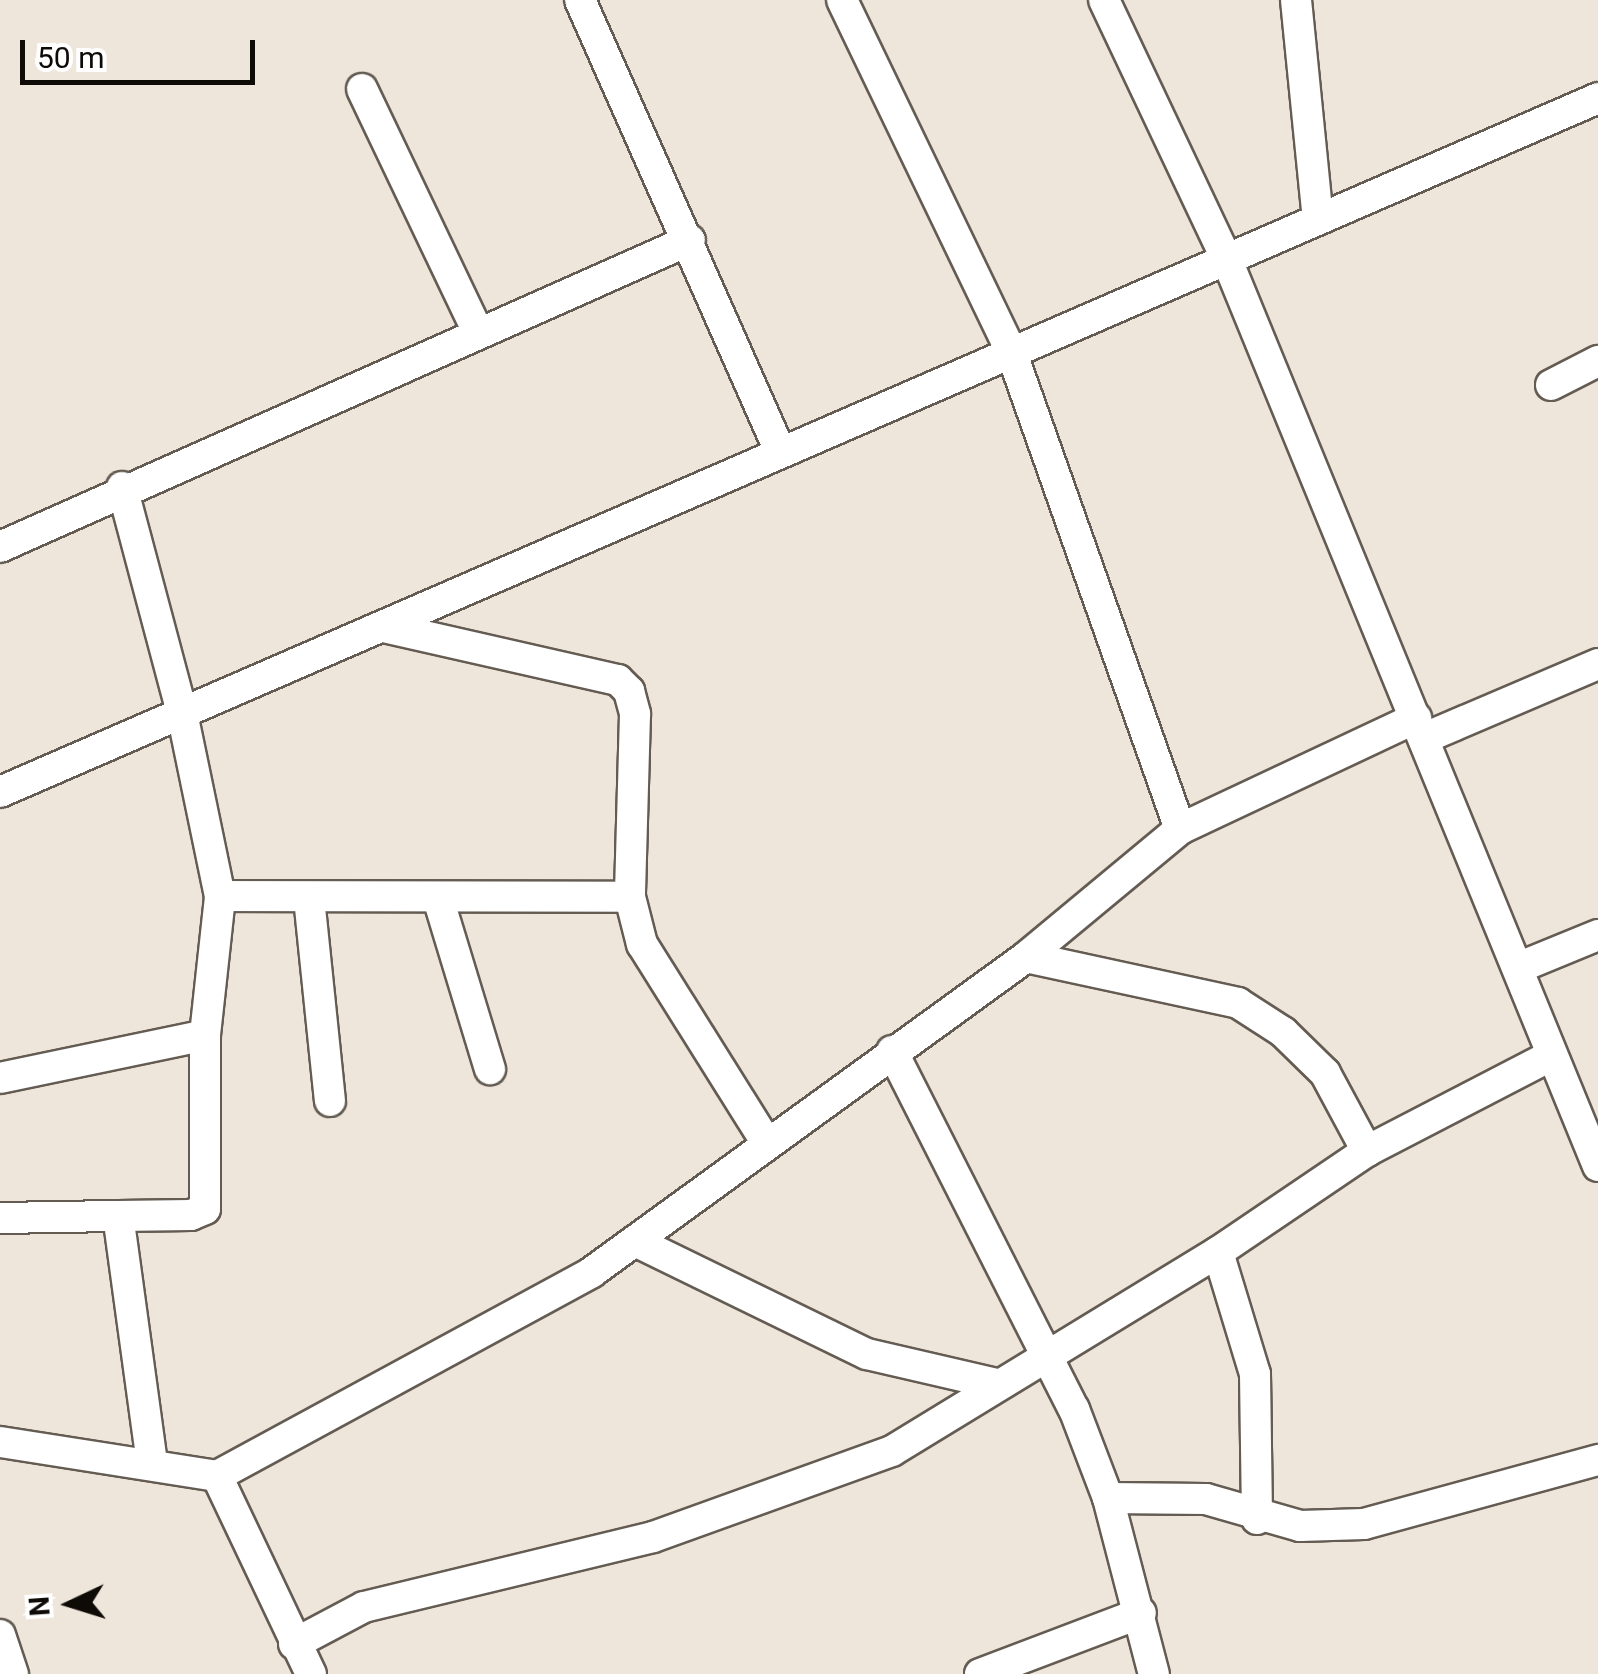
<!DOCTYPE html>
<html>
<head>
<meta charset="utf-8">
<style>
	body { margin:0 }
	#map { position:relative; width:1598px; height:1674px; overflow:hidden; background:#efe6db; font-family:Roboto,sans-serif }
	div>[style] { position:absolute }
	.roads { filter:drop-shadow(2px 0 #645c53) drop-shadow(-2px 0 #645c53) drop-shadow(0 2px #645c53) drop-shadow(0 -2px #645c53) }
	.minor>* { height:30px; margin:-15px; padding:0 15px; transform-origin:15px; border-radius:15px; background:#fff }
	span { translate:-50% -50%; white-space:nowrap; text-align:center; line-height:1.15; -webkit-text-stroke:10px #fff; paint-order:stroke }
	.north { position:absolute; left:20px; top:1554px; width:100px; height:100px; -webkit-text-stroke:8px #fff; paint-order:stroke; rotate:266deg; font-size:28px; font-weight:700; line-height:40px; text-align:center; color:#0e0b07 }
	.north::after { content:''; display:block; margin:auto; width:35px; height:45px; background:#0e0b07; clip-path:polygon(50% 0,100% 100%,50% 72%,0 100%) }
	.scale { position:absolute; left:20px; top:40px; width:235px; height:45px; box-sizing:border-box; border:5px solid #0e0b07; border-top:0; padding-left:12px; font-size:30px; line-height:35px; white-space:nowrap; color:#0e0b07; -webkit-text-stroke:8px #fff; paint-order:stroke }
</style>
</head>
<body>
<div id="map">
	<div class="roads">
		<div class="minor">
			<div style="left:580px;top:0;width:491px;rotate:66.1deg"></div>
			<div style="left:842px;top:0;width:393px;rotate:64.3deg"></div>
			<div style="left:1012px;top:354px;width:504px;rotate:70.52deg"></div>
			<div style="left:1104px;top:0;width:288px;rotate:64.7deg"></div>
			<div style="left:1227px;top:260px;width:979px;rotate:67.73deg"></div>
			<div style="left:1296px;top:0;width:220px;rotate:84.3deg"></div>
			<div style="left:362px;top:89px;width:269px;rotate:64.5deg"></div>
			<div style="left:1551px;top:385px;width:53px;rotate:-27.1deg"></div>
			<div style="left:122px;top:487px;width:234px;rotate:75.1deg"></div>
			<div style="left:182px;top:713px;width:187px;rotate:78.3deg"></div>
			<div style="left:220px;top:896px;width:410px;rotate:0.1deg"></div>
			<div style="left:0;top:547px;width:755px;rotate:-23.99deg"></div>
			<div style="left:384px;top:627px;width:240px;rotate:12.8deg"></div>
			<div style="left:618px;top:680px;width:16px;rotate:45deg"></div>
			<div style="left:629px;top:691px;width:24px;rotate:75deg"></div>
			<div style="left:635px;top:714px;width:183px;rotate:91.6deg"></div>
			<div style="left:630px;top:897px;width:49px;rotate:75.7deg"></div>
			<div style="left:642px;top:944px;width:234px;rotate:57.9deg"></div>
			<div style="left:1427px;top:737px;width:186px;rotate:-23.1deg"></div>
			<div style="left:0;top:792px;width:1742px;rotate:-23.47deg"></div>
			<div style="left:309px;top:898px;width:204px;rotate:84.1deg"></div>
			<div style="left:438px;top:898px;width:179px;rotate:73.1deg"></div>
			<div style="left:1026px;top:957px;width:217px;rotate:12.2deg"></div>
			<div style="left:1238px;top:1003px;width:54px;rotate:32.8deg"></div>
			<div style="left:1283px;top:1032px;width:59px;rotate:44.3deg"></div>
			<div style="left:1325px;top:1073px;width:89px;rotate:61.7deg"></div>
			<div style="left:1520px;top:967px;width:84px;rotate:-22.3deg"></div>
			<div style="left:892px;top:1051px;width:402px;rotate:63.1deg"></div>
			<div style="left:1074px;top:1409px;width:95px;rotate:69.1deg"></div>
			<div style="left:1108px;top:1498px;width:182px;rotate:75.4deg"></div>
			<div style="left:0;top:1078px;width:209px;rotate:-11.8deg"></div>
			<div style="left:0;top:1218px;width:118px;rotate:-1deg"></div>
			<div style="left:635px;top:1241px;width:258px;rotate:26deg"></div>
			<div style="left:867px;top:1354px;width:133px;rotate:13deg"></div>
			<div style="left:1218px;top:1252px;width:127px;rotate:73.1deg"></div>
			<div style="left:1255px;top:1374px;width:145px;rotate:89.2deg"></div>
			<div style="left:0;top:1442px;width:220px;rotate:8.9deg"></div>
			<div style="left:217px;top:1476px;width:427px;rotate:-28.5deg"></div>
			<div style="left:592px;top:1272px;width:536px;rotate:-35.97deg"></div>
			<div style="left:1026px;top:957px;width:200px;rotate:-39.7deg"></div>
			<div style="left:1180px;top:829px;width:261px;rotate:-25.2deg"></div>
			<div style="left:152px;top:1463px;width:249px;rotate:-97.8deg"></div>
			<div style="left:118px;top:1216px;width:73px;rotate:-0.8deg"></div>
			<div style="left:191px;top:1215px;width:15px;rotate:-23deg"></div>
			<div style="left:205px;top:1209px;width:174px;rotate:-90deg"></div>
			<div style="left:205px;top:1035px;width:140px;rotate:-83.8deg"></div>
			<div style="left:217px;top:1476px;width:219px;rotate:64.6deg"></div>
			<div style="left:1108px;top:1498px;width:98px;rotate:0.6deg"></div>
			<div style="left:1206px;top:1499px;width:98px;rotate:16deg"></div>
			<div style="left:1300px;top:1526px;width:64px;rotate:-1.8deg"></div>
			<div style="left:1364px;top:1524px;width:243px;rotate:-15.3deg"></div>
			<div style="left:0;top:1635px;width:41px;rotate:71.6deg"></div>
			<div style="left:294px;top:1644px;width:79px;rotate:-27.9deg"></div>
			<div style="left:364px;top:1607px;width:297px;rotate:-13.6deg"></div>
			<div style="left:653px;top:1537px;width:254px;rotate:-19.8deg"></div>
			<div style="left:892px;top:1451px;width:382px;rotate:-31.4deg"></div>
			<div style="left:1218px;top:1252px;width:180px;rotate:-34.1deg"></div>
			<div style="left:1367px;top:1151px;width:208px;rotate:-27.4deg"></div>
			<div style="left:980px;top:1674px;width:172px;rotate:-20.8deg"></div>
		</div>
	</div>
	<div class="north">N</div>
	<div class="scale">50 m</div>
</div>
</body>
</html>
